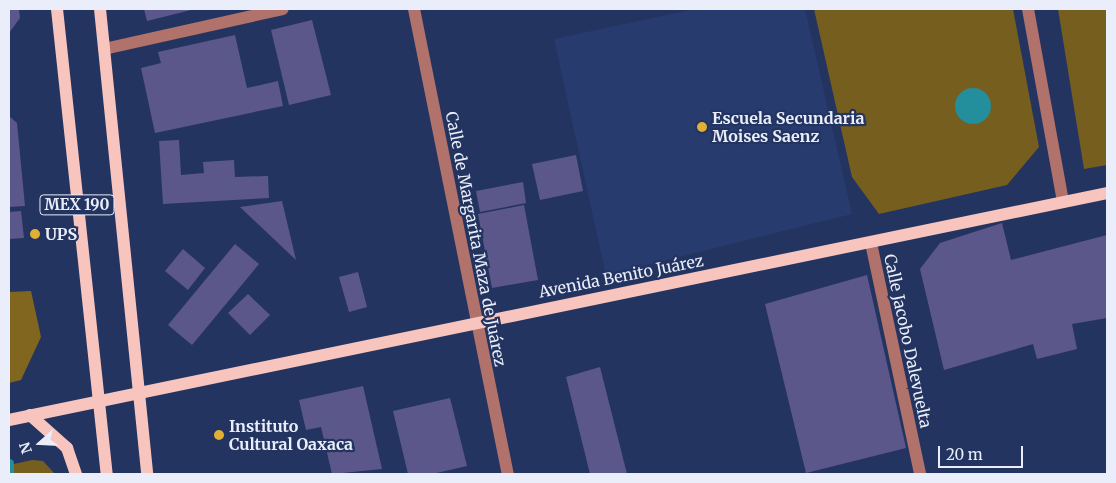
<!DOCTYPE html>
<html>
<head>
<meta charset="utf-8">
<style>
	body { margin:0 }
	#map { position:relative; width:1116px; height:483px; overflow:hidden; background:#243460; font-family:Merriweather,serif }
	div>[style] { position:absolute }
	.built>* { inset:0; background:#283b6e }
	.green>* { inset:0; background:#765e1f }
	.forest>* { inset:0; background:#81661f }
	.water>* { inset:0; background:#238f9c }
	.round { border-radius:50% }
	.stream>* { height:9px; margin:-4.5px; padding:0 4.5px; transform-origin:4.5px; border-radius:4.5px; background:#238f9c }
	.building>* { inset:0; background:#5c578a }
	.minor>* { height:12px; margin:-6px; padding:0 6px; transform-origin:6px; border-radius:6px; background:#b0726b }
	.major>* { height:12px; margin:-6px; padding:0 6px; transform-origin:6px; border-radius:6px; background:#f8c5be }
	.dots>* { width:14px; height:14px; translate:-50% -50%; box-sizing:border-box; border:2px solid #243460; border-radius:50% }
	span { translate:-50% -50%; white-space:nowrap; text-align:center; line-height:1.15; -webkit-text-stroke:4.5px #243460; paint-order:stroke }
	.shield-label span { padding:1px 4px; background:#243460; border:1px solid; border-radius:4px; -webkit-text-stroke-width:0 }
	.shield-label { font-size:15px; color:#e9eefa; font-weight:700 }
	.poi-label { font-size:16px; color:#e9eefa; font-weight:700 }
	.left { translate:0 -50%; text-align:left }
	.street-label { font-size:16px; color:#e9eefa }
	.frame { position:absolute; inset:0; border:10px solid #e9eefa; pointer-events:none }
	.north { position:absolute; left:15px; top:418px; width:50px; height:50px; -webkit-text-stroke:4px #243460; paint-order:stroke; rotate:251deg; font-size:14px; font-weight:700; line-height:20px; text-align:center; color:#e9eefa }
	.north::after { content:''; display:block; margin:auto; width:18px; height:22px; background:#e9eefa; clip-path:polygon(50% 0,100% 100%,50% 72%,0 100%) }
	.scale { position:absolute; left:938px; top:446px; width:85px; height:22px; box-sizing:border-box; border:2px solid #e9eefa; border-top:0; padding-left:6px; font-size:15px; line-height:18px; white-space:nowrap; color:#e9eefa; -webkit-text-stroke:4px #243460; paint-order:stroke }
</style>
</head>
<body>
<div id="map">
	<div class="built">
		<div style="clip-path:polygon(695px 9px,805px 9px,852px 214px,606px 275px,554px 39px)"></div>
	</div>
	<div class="green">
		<div style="clip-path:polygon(814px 9px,1013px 9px,1039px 147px,1007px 185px,879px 214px,852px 177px)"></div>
		<div style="clip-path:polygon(1058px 9px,1107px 9px,1107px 165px,1084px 169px)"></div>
		<div style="clip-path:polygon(32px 460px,43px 461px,55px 474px,9px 474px,9px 465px)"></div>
	</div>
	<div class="forest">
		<div style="clip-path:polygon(31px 291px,41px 337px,21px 380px,9px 383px,9px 292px)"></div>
	</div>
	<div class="water">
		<div class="round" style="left:955px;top:88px;width:36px;height:36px"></div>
	</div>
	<div class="stream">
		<div style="left:9px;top:463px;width:11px;rotate:90deg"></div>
	</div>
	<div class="building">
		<div style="clip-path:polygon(9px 9px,19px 9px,20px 18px,9px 33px)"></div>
		<div style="clip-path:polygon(144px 9px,195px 9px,147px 21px)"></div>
		<div style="clip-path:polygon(312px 20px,331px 95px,289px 105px,271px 30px)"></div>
		<div style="clip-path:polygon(235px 35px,247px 88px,278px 81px,283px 106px,155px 133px,141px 68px,161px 63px,158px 52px)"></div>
		<div style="clip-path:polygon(9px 116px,17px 123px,25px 206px,9px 207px)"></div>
		<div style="clip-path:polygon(179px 140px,181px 175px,204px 173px,203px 162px,234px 160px,235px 177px,268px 176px,269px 198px,163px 204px,159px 141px)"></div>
		<div style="clip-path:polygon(576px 155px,583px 191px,540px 200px,532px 164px)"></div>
		<div style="clip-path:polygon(523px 182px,526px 203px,480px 212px,476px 191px)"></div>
		<div style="clip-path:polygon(282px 201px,296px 260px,240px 207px)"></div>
		<div style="clip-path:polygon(524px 205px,538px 280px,492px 288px,478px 214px)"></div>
		<div style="clip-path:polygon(21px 211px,24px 238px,9px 239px,9px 212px)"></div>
		<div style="clip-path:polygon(1002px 223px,1011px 260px,1107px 235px,1107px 318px,1072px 324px,1077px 349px,1037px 359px,1033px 344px,944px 370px,920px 269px,940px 243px)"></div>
		<div style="clip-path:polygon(235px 244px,259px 264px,192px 345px,168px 325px)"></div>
		<div style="clip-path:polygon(183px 249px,205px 268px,188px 290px,165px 271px)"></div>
		<div style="clip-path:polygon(358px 272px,367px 307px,349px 312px,339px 277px)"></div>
		<div style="clip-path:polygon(867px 275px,906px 448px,806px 473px,765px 304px)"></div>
		<div style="clip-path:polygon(248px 294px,270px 315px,250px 335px,228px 313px)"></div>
		<div style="clip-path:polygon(600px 367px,627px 474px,590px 474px,566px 377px)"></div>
		<div style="clip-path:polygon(363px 386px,382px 469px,332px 474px,321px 427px,306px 430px,299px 400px)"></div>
		<div style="clip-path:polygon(450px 398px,467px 466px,432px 474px,408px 474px,393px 411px)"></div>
	</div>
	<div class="minor">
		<div style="left:414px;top:9px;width:474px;rotate:78.6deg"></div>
		<div style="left:1028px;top:9px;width:196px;rotate:79.7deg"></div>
		<div style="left:104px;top:49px;width:183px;rotate:-12.6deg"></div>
		<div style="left:871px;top:243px;width:236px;rotate:78deg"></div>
	</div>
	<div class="major">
		<div style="left:57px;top:9px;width:468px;rotate:83.9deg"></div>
		<div style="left:100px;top:9px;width:467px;rotate:84.2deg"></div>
		<div style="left:30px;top:415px;width:50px;rotate:41.7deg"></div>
		<div style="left:67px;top:448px;width:28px;rotate:71deg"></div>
		<div style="left:9px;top:420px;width:1121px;rotate:-11.68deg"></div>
	</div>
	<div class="dots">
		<div style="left:702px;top:127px;background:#dfb034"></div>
		<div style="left:35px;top:234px;background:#dfb034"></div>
		<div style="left:219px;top:435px;background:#dfb034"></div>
	</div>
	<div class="shield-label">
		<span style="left:77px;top:205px">MEX 190</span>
	</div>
	<div class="poi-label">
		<span class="left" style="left:712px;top:127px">Escuela Secundaria<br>Moises Saenz</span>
		<span class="left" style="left:45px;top:234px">UPS</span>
		<span class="left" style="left:229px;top:435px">Instituto<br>Cultural Oaxaca</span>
	</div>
	<div class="street-label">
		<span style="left:476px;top:239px;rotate:79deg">Calle de Margarita Maza de Juárez</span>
		<span style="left:621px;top:276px;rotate:-11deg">Avenida Benito Juárez</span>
		<span style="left:908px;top:341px;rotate:78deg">Calle Jacobo Dalevuelta</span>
	</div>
	<div class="frame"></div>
	<div class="north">N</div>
	<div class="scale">20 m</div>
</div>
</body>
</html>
